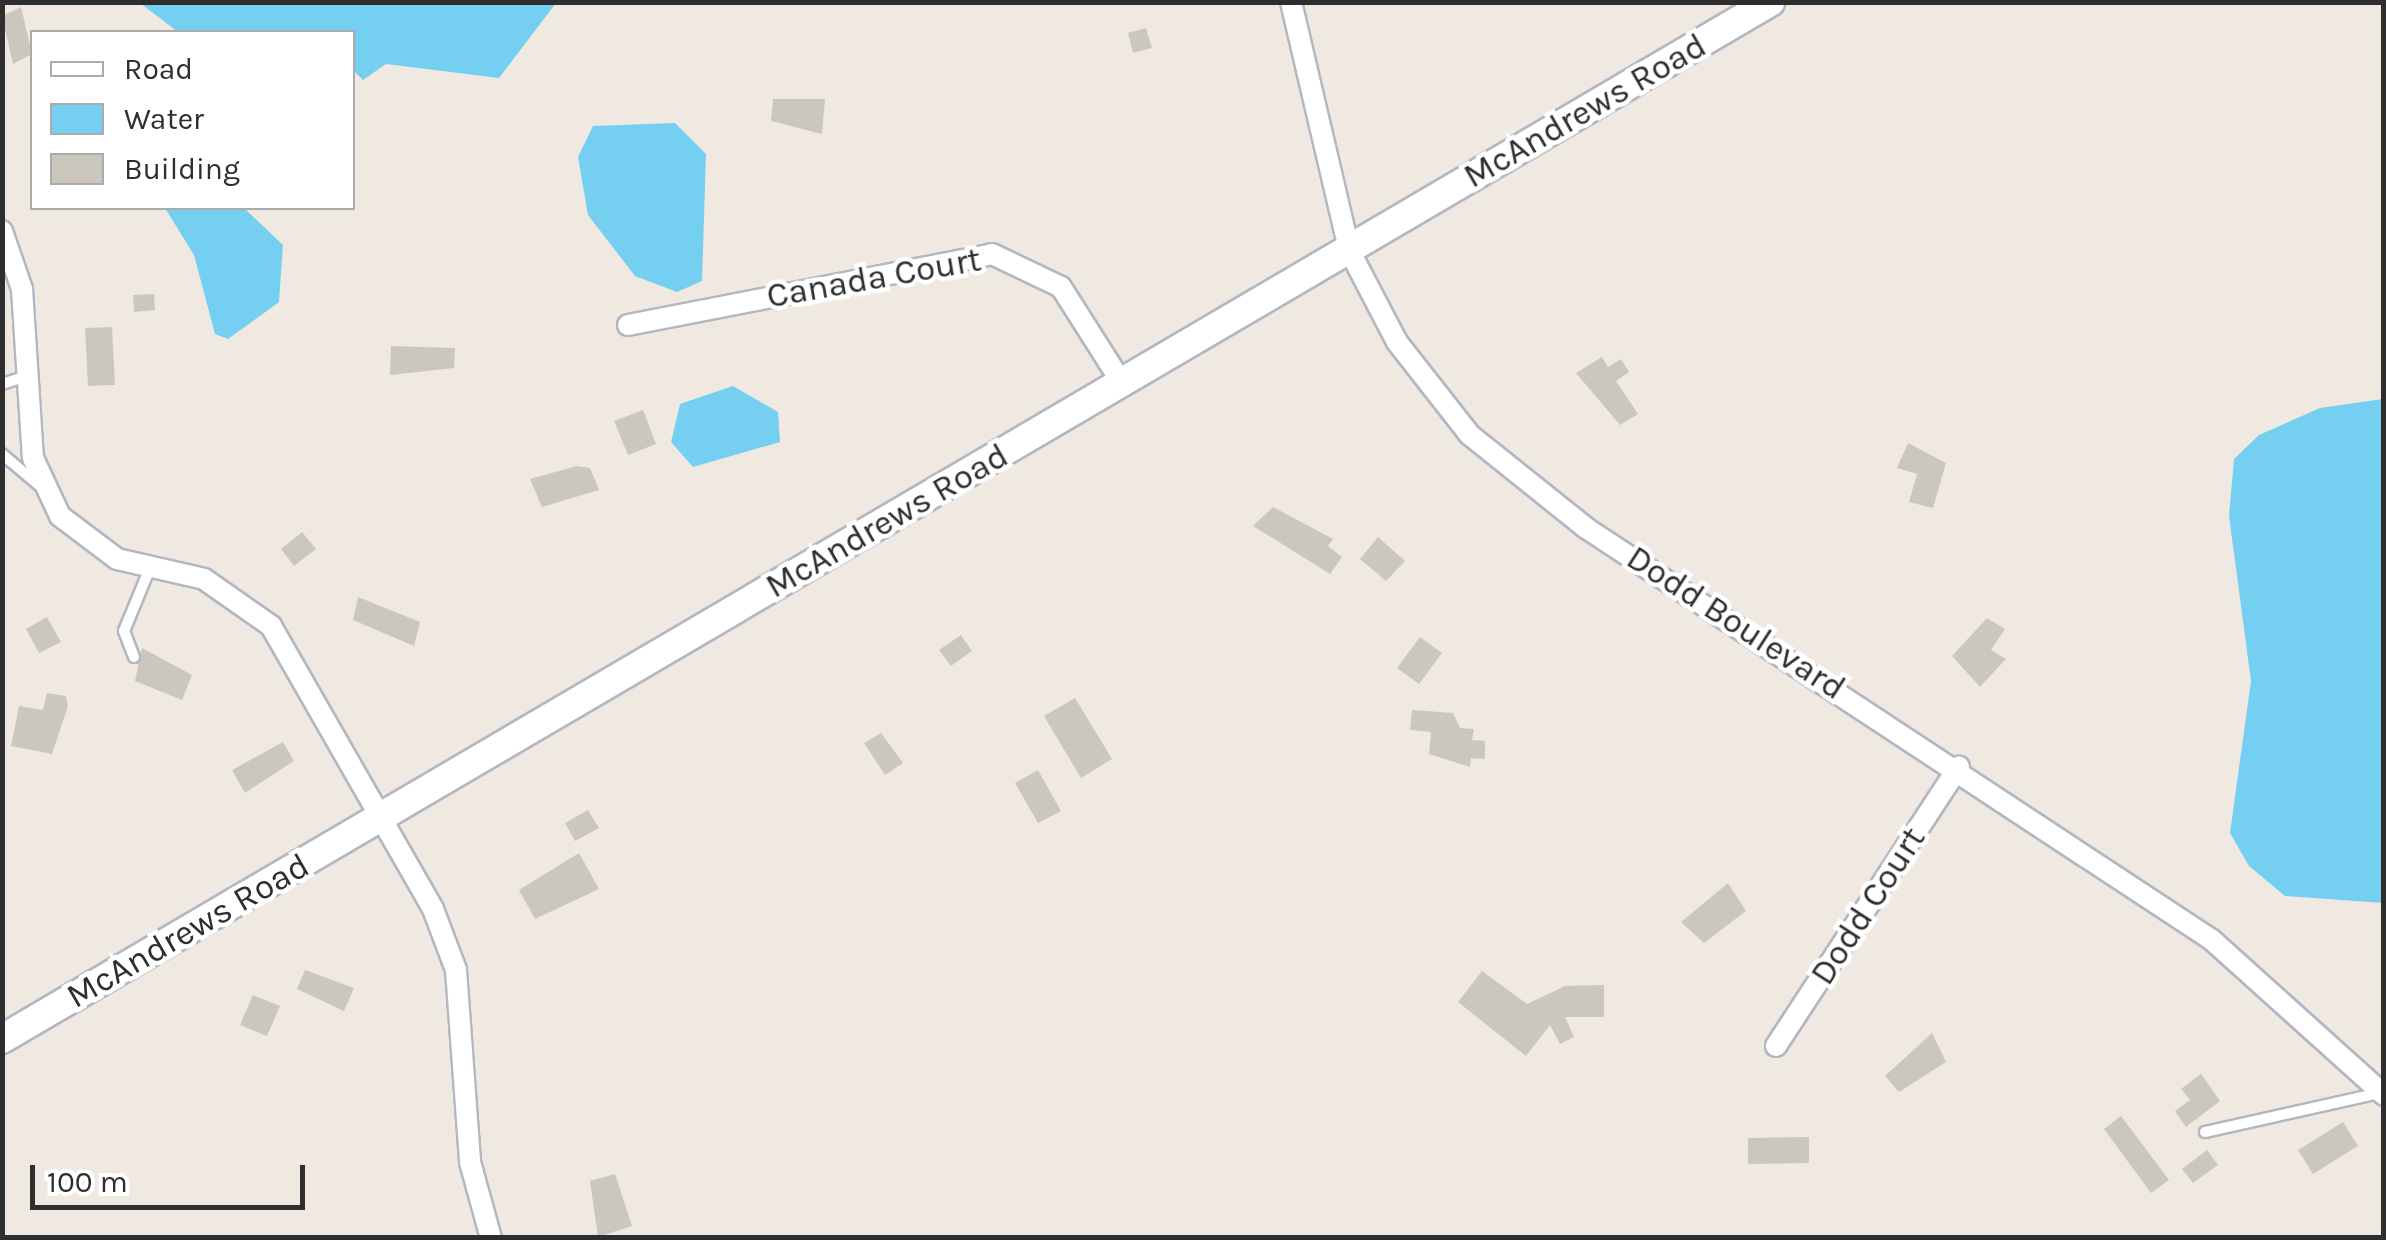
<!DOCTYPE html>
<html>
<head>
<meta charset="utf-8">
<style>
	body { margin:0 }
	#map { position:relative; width:2386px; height:1240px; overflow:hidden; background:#efe9e1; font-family:Karla,sans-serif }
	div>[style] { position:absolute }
	.water>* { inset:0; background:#75cff0 }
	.building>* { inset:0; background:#cbc7bf }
	.roads { filter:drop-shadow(2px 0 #b4b7c1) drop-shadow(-2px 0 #b4b7c1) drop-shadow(0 2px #b4b7c1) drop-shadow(0 -2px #b4b7c1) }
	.lane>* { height:10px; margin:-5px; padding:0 5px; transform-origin:5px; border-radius:5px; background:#fff }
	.street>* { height:20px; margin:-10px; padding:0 10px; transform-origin:10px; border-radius:10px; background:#fff }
	.secondary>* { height:28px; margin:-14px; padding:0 14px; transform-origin:14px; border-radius:14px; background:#fff }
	span { translate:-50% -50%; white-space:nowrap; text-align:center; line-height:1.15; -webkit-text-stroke:9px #fff; paint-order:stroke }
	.street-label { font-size:35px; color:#2e2e2e }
	.frame { position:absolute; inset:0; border:5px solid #2e2e2e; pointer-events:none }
	.legend { position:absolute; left:30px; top:30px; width:325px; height:180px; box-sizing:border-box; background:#fff; border:2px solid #ababab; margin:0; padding:12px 18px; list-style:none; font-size:30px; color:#2e2e2e }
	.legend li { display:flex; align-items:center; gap:20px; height:50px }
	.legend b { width:50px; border:2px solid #ababab }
	.scale { position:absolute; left:30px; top:1165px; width:275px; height:45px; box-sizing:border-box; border:5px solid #2e2e2e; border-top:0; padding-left:12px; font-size:30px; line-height:35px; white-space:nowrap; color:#2e2e2e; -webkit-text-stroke:8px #fff; paint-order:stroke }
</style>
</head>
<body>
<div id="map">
	<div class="water">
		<div style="clip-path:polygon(140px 3px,556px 3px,499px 78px,386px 64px,363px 80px,353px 70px,352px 32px,178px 32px)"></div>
		<div style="clip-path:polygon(675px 123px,706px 154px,702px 281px,677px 292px,635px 276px,588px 215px,578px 157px,593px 126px)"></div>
		<div style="clip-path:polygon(165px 208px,244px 208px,283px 245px,279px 302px,228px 339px,215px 334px,194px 255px)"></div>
		<div style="clip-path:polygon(733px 386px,778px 412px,780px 442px,693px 467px,671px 442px,680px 404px)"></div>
		<div style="clip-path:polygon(2383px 399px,2383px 903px,2285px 896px,2249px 866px,2230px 833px,2251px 681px,2229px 516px,2234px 459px,2259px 435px,2320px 408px)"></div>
	</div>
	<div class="building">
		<div style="clip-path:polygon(21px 7px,32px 54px,13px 64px,2px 16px)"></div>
		<div style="clip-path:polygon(1146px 28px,1152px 48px,1133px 53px,1128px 33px)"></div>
		<div style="clip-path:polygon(773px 99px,825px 99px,822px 134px,771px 121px)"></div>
		<div style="clip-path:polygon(154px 294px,155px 310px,134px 312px,133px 295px)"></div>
		<div style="clip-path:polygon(112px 327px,115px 385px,88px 386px,85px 328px)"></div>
		<div style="clip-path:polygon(391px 346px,455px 348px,454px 368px,390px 375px)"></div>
		<div style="clip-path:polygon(1602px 357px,1608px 367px,1621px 359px,1629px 372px,1616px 381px,1638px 414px,1620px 425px,1576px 373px)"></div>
		<div style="clip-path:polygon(643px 410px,656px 444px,628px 455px,614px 421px)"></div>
		<div style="clip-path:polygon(1908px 443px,1946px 463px,1933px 508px,1909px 502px,1917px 474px,1897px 468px)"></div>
		<div style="clip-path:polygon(577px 466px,590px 468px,599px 490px,542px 507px,530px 479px)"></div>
		<div style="clip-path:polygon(1273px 507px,1333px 539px,1328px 546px,1342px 557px,1330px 574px,1253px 526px)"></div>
		<div style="clip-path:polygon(302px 532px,316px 549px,294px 566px,281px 549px)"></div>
		<div style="clip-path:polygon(1378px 537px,1405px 561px,1386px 581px,1360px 559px)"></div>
		<div style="clip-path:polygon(358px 597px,420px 622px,414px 646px,353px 620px)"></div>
		<div style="clip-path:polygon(47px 617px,61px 642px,39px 653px,26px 629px)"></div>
		<div style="clip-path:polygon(1987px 618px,2005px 629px,1991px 650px,2006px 659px,1980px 687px,1952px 656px)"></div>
		<div style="clip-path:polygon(961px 635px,972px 651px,951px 666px,939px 650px)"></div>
		<div style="clip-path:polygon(1420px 637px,1442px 653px,1419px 684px,1397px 668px)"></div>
		<div style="clip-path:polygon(142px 648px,192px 675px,182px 700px,135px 681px)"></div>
		<div style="clip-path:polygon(47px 693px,66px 696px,68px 706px,52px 754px,11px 746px,19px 706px,43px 710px)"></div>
		<div style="clip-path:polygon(1075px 698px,1112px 759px,1081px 778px,1044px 716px)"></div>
		<div style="clip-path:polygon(1412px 710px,1453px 713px,1460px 728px,1474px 729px,1472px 740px,1485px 741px,1485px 759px,1471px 758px,1470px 767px,1429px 754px,1431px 732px,1410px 730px)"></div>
		<div style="clip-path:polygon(881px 733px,903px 763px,885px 775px,864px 743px)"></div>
		<div style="clip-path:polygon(283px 742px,294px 761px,245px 793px,232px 770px)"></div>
		<div style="clip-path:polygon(1038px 770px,1061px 811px,1038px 823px,1015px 783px)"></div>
		<div style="clip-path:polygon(588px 810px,599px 828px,575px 841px,565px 823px)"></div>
		<div style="clip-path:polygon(579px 853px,599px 889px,535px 919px,519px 890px)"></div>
		<div style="clip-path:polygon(1728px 883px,1746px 911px,1704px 943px,1681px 922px)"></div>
		<div style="clip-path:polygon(305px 970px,354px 988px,344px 1011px,297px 989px)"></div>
		<div style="clip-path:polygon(1482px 971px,1527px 1004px,1565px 986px,1604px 985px,1604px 1017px,1565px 1017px,1574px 1037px,1560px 1044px,1550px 1025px,1526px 1056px,1458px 1002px)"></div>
		<div style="clip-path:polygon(253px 995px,280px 1006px,267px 1036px,240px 1025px)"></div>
		<div style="clip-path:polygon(1932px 1033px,1946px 1062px,1899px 1092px,1885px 1076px)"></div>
		<div style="clip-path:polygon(2201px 1074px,2220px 1101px,2186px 1127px,2175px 1111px,2190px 1100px,2181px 1089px)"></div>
		<div style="clip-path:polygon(2121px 1116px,2169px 1180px,2151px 1193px,2104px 1129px)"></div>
		<div style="clip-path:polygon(2343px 1122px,2358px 1146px,2313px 1174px,2298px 1150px)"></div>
		<div style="clip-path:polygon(1809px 1137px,1809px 1163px,1748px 1164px,1748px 1138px)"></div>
		<div style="clip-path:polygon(2207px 1150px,2218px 1165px,2193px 1183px,2182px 1169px)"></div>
		<div style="clip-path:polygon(615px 1174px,632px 1226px,598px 1237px,590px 1181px)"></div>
	</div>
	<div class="roads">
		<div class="lane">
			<div style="left:2px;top:384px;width:26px;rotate:-18deg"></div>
			<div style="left:2px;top:454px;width:50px;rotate:40.1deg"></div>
			<div style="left:134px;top:657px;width:28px;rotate:-111deg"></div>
			<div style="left:124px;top:631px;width:68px;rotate:-67.6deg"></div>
			<div style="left:2205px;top:1132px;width:179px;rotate:-12.6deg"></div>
		</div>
		<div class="street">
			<div style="left:1291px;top:2px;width:255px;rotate:76.8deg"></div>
			<div style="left:1349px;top:250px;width:104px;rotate:62.4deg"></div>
			<div style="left:1397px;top:342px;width:118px;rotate:51.9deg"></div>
			<div style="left:1470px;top:435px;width:149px;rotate:38.7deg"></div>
			<div style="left:1586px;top:528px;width:749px;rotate:33.35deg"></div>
			<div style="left:2212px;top:940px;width:232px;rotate:42deg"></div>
			<div style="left:2px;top:231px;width:61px;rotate:71deg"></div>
			<div style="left:22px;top:289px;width:169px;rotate:86.3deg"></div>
			<div style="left:33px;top:458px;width:64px;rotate:65deg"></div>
			<div style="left:60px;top:516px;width:71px;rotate:37deg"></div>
			<div style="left:117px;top:559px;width:89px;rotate:12.9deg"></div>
			<div style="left:204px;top:579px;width:82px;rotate:35deg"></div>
			<div style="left:271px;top:626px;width:326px;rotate:60.2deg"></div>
			<div style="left:433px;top:909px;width:65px;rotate:69.3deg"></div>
			<div style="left:456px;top:970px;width:193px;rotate:85.8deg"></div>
			<div style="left:470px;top:1162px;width:79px;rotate:74.6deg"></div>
			<div style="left:628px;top:325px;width:371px;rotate:-11deg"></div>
			<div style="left:992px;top:254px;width:76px;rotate:25.6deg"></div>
			<div style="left:1061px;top:287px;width:114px;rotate:57.6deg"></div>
			<div style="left:1776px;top:1046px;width:334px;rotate:-56.8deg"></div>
		</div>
		<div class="secondary">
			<div style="left:2px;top:1039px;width:2050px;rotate:-30.39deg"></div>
		</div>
	</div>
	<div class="street-label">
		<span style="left:1585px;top:111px;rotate:-30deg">McAndrews Road</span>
		<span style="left:874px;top:278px;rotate:-10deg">Canada Court</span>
		<span style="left:887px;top:521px;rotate:-30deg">McAndrews Road</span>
		<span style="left:1736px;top:623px;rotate:33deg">Dodd Boulevard</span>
		<span style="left:1868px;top:906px;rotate:-57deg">Dodd Court</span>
		<span style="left:188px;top:931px;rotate:-30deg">McAndrews Road</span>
	</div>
	<div class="frame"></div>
	<ul class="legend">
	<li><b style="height:12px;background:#fff"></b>Road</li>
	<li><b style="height:28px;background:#75cff0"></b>Water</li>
	<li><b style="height:28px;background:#cbc7bf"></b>Building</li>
	</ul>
	<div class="scale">100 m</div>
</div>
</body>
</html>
